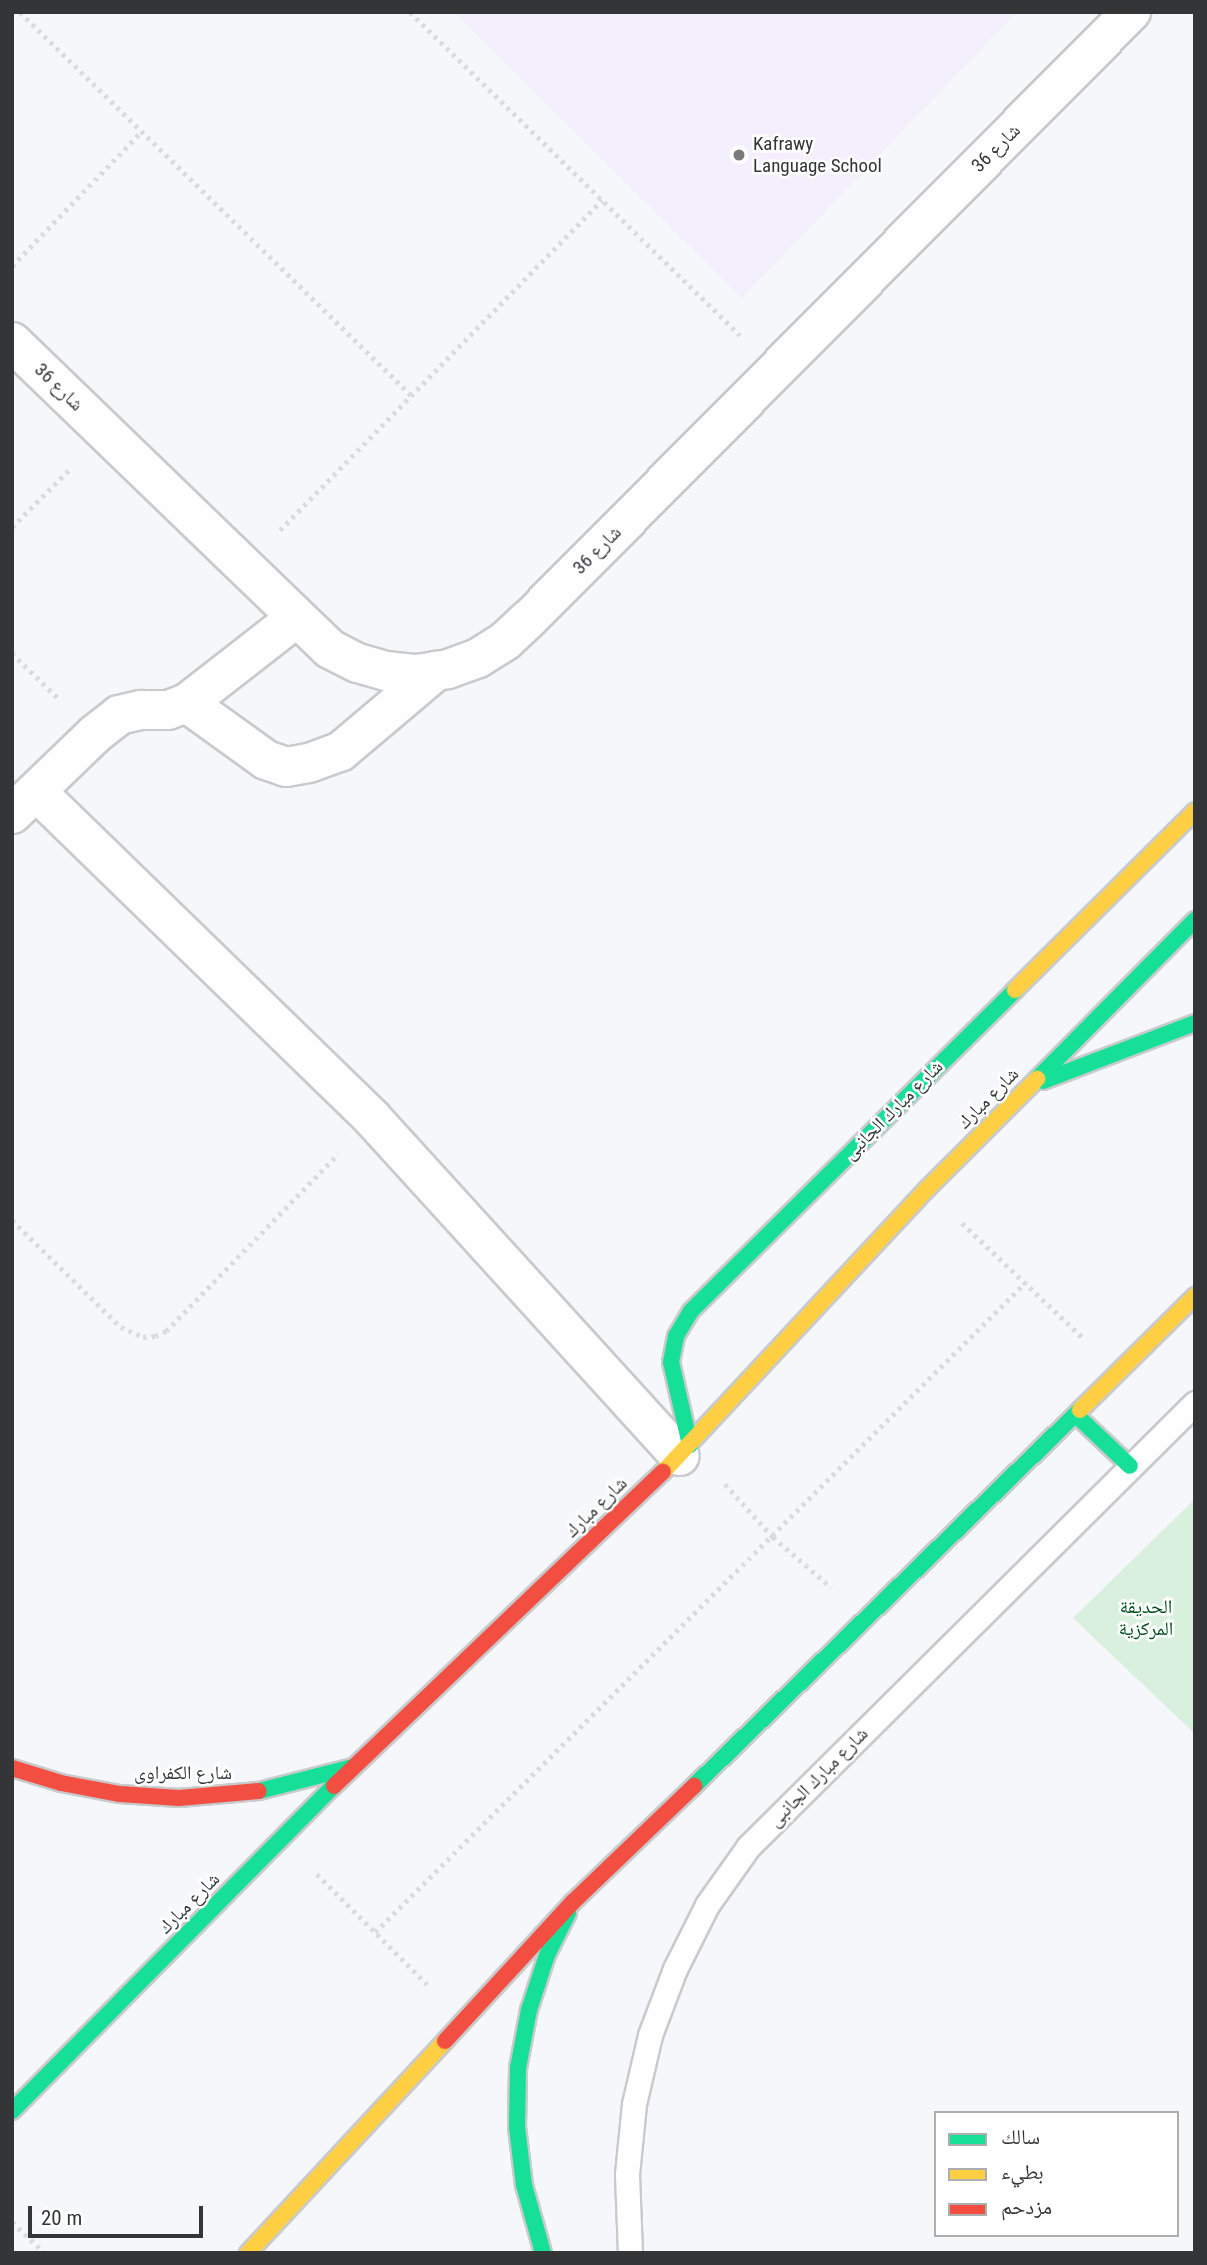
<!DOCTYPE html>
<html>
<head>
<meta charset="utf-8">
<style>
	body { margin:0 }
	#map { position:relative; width:1207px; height:2265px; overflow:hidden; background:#f6f7fa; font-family:"Roboto Condensed","Noto Naskh Arabic",sans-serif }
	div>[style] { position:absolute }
	.education>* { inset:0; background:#f3effc }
	.green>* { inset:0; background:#daf0df }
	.path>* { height:4.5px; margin-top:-2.25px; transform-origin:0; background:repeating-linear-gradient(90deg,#dbdbdb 0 3.5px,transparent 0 8.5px) }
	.roads { filter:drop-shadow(2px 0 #c9cacc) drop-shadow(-2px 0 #c9cacc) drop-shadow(0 2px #c9cacc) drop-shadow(0 -2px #c9cacc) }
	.lane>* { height:23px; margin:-11.5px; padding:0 11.5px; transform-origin:11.5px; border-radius:11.5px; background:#fefefe }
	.street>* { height:38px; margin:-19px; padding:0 19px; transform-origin:19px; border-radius:19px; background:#fefefe }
	.fast>* { height:16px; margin:-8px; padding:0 8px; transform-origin:8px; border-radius:8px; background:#16e098 }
	.slow>* { height:16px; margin:-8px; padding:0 8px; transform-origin:8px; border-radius:8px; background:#ffcf43 }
	.jam>* { height:16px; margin:-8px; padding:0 8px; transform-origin:8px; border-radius:8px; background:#f24e42 }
	.dots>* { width:19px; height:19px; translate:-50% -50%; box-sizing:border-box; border:4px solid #fff; border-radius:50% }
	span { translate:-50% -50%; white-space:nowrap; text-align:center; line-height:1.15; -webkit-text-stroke:5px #fff; paint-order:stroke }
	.poi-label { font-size:19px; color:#343537 }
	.left { translate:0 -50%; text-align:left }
	.street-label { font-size:19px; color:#343537 }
	.park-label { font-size:19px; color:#004d1d }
	.frame { position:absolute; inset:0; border:14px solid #343537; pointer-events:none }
	.legend { position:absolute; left:934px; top:2111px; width:245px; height:126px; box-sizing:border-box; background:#fff; border:2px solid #aeaeaf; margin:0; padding:9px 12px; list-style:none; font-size:21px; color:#343537 }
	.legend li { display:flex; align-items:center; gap:14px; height:35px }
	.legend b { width:35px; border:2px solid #aeaeaf }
	.scale { position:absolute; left:28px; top:2206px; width:175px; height:32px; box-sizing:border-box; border:4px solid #343537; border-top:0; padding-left:9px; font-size:21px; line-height:24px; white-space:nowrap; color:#343537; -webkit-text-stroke:5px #fff; paint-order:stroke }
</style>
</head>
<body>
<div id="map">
	<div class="education">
		<div style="clip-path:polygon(454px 12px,1017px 12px,742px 298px)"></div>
	</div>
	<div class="green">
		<div style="clip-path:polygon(1195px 1499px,1195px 1734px,1073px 1618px)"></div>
	</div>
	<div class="path">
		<div style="left:20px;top:12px;width:549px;rotate:44.41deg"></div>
		<div style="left:410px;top:12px;width:462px;rotate:44.4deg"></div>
		<div style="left:12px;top:266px;width:187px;rotate:-46.1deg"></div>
		<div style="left:12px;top:527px;width:83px;rotate:-45deg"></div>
		<div style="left:280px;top:530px;width:461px;rotate:-45.7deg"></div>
		<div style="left:12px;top:653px;width:66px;rotate:44.4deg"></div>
		<div style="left:12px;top:1220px;width:153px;rotate:44.5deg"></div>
		<div style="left:121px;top:1327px;width:24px;rotate:24deg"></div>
		<div style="left:143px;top:1337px;width:12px;rotate:-5deg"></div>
		<div style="left:155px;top:1336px;width:12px;rotate:-24deg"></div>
		<div style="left:166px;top:1331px;width:247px;rotate:-45.8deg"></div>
		<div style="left:962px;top:1223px;width:167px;rotate:43.5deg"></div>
		<div style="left:725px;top:1484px;width:72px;rotate:47.8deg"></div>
		<div style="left:773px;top:1537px;width:77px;rotate:40.8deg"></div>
		<div style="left:317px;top:1874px;width:156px;rotate:45deg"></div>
		<div style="left:375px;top:1932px;width:919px;rotate:-44.96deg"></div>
		<div style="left:12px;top:2222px;width:45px;rotate:43.2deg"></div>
	</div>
	<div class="roads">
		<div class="lane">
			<div style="left:630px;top:2253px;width:79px;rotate:-92.2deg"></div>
			<div style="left:627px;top:2174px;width:70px;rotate:-84.3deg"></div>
			<div style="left:634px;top:2104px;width:71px;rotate:-76.9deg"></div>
			<div style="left:650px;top:2035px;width:71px;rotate:-69.3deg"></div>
			<div style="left:675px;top:1969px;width:72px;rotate:-63.4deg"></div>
			<div style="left:707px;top:1905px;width:71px;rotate:-54.7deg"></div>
			<div style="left:748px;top:1847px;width:630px;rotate:-44.81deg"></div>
		</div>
		<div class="street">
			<div style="left:12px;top:342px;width:442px;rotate:44deg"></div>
			<div style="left:330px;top:649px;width:31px;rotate:27deg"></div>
			<div style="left:358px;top:663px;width:29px;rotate:16deg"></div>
			<div style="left:386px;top:671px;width:31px;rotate:6deg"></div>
			<div style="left:417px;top:674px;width:31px;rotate:-9deg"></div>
			<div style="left:448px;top:669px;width:32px;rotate:-20deg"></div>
			<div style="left:478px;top:658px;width:32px;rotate:-32deg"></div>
			<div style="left:505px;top:641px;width:33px;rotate:-43deg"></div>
			<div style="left:529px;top:619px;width:855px;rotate:-45.24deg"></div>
			<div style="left:187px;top:703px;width:97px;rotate:35.8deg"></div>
			<div style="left:266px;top:760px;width:21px;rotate:19deg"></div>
			<div style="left:286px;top:767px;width:23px;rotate:-10deg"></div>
			<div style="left:309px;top:763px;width:33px;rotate:-20deg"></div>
			<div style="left:340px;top:752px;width:126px;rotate:-40.2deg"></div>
			<div style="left:37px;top:792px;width:467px;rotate:44.2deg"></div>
			<div style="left:372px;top:1118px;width:457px;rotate:47.7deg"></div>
			<div style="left:12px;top:814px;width:115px;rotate:-43.9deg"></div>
			<div style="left:95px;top:734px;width:31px;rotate:-38deg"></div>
			<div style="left:119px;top:715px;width:23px;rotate:-13deg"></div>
			<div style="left:141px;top:710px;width:27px"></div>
			<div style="left:168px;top:710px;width:20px;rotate:-20deg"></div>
			<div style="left:187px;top:703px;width:138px;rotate:-37.9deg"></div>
		</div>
		<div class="fast">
			<div style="left:1037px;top:1079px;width:224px;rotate:-45.2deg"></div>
			<div style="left:1043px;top:1081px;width:163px;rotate:-20.9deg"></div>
			<div style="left:1076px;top:1415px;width:74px;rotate:43.4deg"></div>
			<div style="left:690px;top:1445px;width:85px;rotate:-102.9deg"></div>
			<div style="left:671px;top:1362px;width:26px;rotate:-79deg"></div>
			<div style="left:676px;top:1336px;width:29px;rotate:-59deg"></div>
			<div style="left:691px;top:1311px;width:456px;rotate:-44.7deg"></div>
			<div style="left:694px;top:1786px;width:539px;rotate:-44.25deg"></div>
			<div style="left:259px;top:1791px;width:97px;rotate:-14.3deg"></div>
			<div style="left:12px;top:2111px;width:458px;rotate:-45.3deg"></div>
			<div style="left:543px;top:2253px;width:71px;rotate:-105.6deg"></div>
			<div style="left:524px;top:2185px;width:58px;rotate:-96.9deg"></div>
			<div style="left:517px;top:2127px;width:59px;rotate:-89deg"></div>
			<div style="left:518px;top:2068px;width:59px;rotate:-79.3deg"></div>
			<div style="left:529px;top:2010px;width:58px;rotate:-71.9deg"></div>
			<div style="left:547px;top:1955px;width:47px;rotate:-63.4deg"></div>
		</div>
		<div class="slow">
			<div style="left:1015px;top:990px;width:254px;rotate:-44.8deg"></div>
			<div style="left:1080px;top:1410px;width:162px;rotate:-44.7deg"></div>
			<div style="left:663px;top:1472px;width:387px;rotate:-47deg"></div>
			<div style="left:927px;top:1189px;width:156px;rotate:-45deg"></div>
			<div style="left:248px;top:2253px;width:289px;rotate:-47.1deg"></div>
		</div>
		<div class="jam">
			<div style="left:12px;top:1768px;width:51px;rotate:17deg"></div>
			<div style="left:61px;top:1783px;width:60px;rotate:10.6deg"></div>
			<div style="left:120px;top:1794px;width:59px;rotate:3.9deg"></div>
			<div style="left:179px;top:1798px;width:80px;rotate:-5deg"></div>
			<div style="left:334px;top:1786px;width:455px;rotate:-43.7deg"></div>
			<div style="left:445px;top:2041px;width:189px;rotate:-47.4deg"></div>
			<div style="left:573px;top:1902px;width:168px;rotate:-43.8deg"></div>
		</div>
	</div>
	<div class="dots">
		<div style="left:739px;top:155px;background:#78797b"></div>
	</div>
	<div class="poi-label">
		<span class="left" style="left:753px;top:155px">Kafrawy<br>Language School</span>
	</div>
	<div class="street-label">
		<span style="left:996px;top:148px;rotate:-45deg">شارع 36</span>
		<span style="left:59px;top:387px;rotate:44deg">شارع 36</span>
		<span style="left:597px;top:550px;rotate:-45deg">شارع 36</span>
		<span style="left:988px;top:1098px;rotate:-45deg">شارع مبارك</span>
		<span style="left:893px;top:1110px;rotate:-45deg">شارع مبارك الجانبى</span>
		<span style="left:596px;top:1507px;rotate:-44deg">شارع مبارك</span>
		<span style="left:183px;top:1773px">شارع الكفراوى</span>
		<span style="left:818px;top:1777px;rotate:-45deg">شارع مبارك الجانبى</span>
		<span style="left:189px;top:1903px;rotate:-45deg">شارع مبارك</span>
	</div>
	<div class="park-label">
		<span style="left:1146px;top:1618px">الحديقة<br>المركزية</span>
	</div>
	<div class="frame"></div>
	<ul class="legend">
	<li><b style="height:9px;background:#16e098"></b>سالك</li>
	<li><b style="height:9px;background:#ffcf43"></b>بطيء</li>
	<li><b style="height:9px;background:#f24e42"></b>مزدحم</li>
	</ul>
	<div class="scale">20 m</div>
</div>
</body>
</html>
